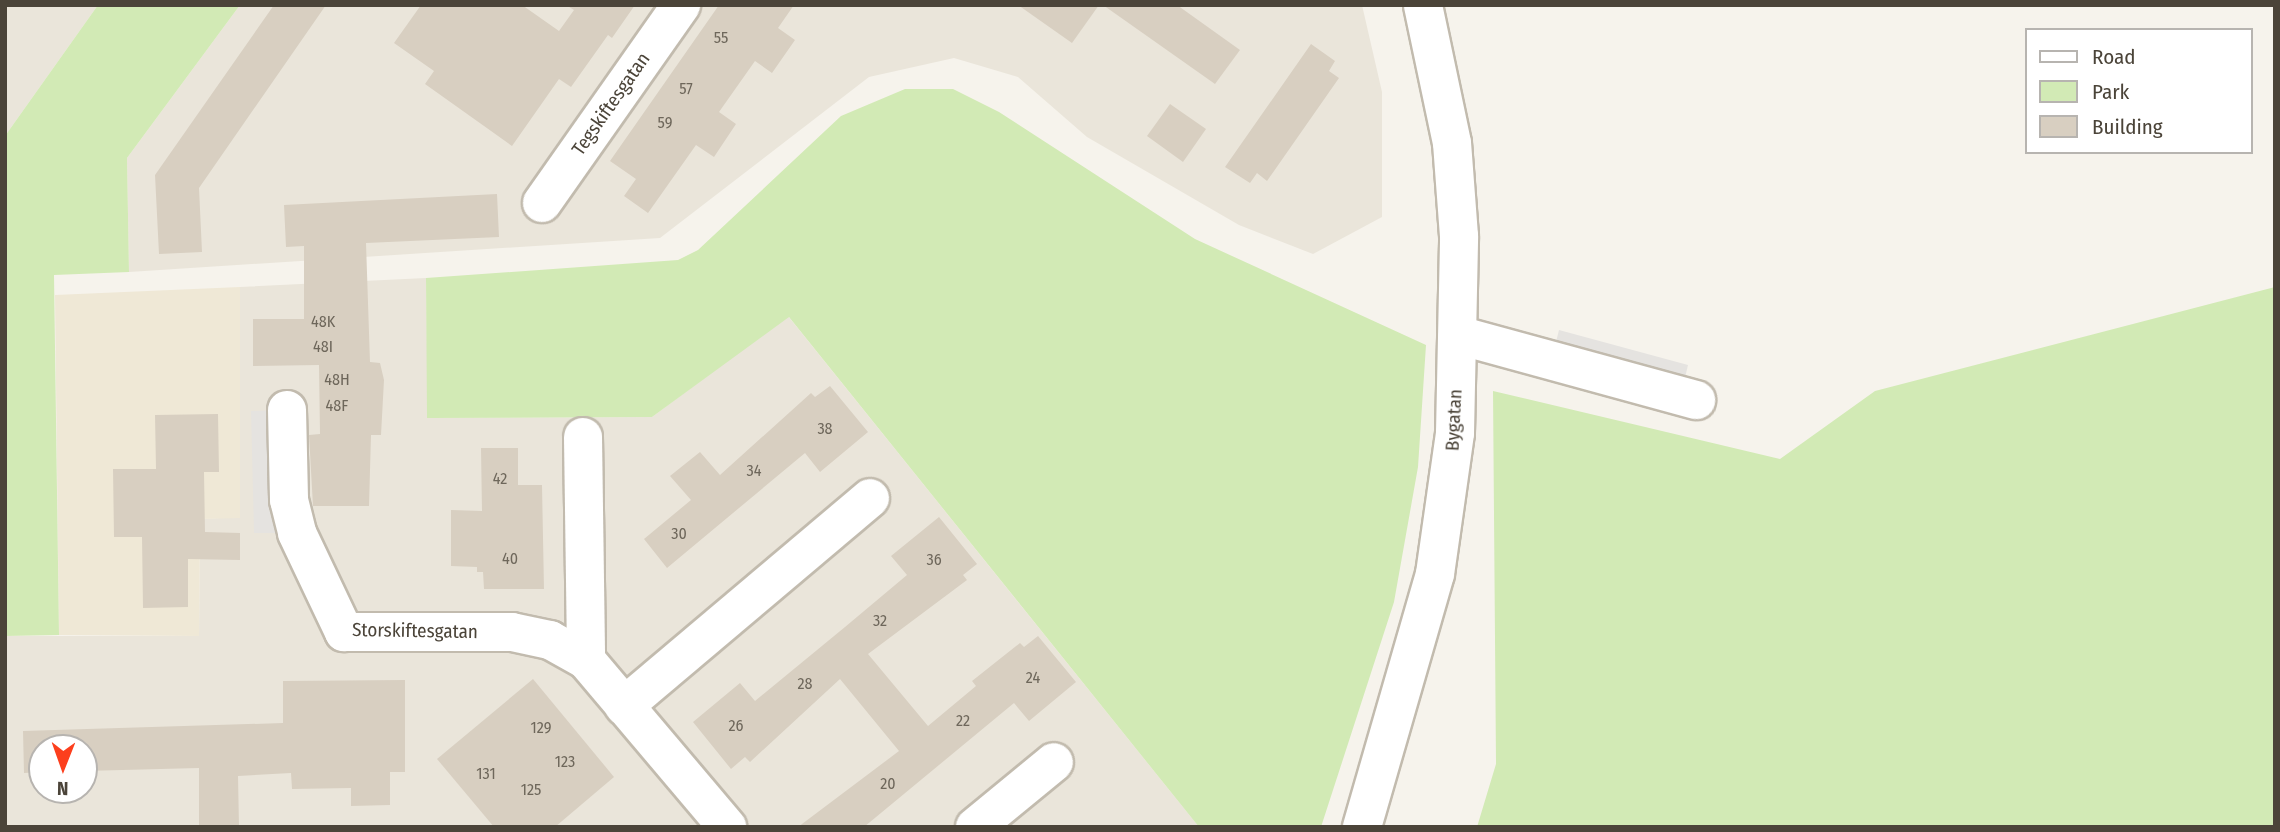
<!DOCTYPE html>
<html>
<head>
<meta charset="utf-8">
<style>
	body { margin:0 }
	#map { position:relative; width:2280px; height:832px; overflow:hidden; background:#f6f3ec; font-family:"Fira Sans Condensed",sans-serif }
	div>[style] { position:absolute }
	.residential>* { inset:0; background:#eae5da }
	.education>* { inset:0; background:#efe8d6 }
	.green>* { inset:0; background:#d2eab5 }
	.parking>* { inset:0; background:#e5e3e0 }
	.building>* { inset:0; background:#d8cfc1 }
	.roads { filter:drop-shadow(2px 0 #c2bbae) drop-shadow(-2px 0 #c2bbae) drop-shadow(0 2px #c2bbae) drop-shadow(0 -2px #c2bbae) }
	.minor>* { height:38px; margin:-19px; padding:0 19px; transform-origin:19px; border-radius:19px; background:#fff }
	.tertiary>* { height:38px; margin:-19px; padding:0 19px; transform-origin:19px; border-radius:19px; background:#fff }
	span { translate:-50% -50%; white-space:nowrap; text-align:center; line-height:1.15; -webkit-text-stroke:6px #fff; paint-order:stroke }
	.number-label { font-size:16px; color:#6e675b }
	.number-label span { -webkit-text-stroke-width:0 }
	.street-label { font-size:19px; color:#4b4439 }
	.frame { position:absolute; inset:0; border:7px solid #4b4439; pointer-events:none }
	.legend { position:absolute; left:2025px; top:28px; width:228px; height:126px; box-sizing:border-box; background:#fff; border:2px solid #b7b4b0; margin:0; padding:9px 12px; list-style:none; font-size:21px; color:#4b4439 }
	.legend li { display:flex; align-items:center; gap:14px; height:35px }
	.legend b { width:35px; border:2px solid #b7b4b0 }
	.north { position:absolute; left:28px; top:734px; width:70px; height:70px; box-sizing:border-box; background:#fff; border:2px solid #b7b4b0; border-radius:50%; rotate:181deg; font-size:19px; font-weight:700; line-height:28px; text-align:center; color:#4b4439 }
	.north::after { content:''; display:block; margin:auto; width:24px; height:32px; background:#fc3f1d; clip-path:polygon(50% 0,100% 100%,50% 72%,0 100%) }
</style>
</head>
<body>
<div id="map">
	<div class="residential">
		<div style="clip-path:polygon(5px 5px,98px 5px,5px 136px)"></div>
		<div style="clip-path:polygon(240px 5px,1362px 5px,1382px 92px,1382px 217px,1313px 254px,1239px 225px,1087px 137px,1018px 77px,954px 58px,869px 77px,660px 238px,129px 272px,127px 158px)"></div>
		<div style="clip-path:polygon(evenodd,426px 278px,428px 418px,652px 417px,788px 316px,1199px 827px,5px 827px,5px 636px,199px 636px,200px 519px,240px 517px,240px 287px,426px 278px,42px 748px,84px 748px,84px 790px,42px 790px,42px 748px)"></div>
	</div>
	<div class="education">
		<div style="clip-path:polygon(240px 287px,240px 518px,200px 519px,199px 636px,59px 635px,55px 295px)"></div>
	</div>
	<div class="green">
		<div style="clip-path:polygon(98px 5px,240px 5px,127px 158px,129px 272px,54px 275px,59px 635px,5px 636px,5px 136px)"></div>
		<div style="clip-path:polygon(905px 89px,953px 89px,999px 112px,1195px 239px,1426px 345px,1418px 467px,1394px 602px,1321px 827px,1199px 827px,789px 317px,652px 417px,427px 418px,426px 278px,678px 260px,698px 250px,841px 116px)"></div>
		<div style="clip-path:polygon(2275px 287px,2275px 827px,1477px 827px,1496px 764px,1493px 391px,1780px 459px,1875px 391px)"></div>
	</div>
	<div class="parking">
		<div style="clip-path:polygon(1559px 330px,1688px 365px,1683px 386px,1554px 350px)"></div>
		<div style="clip-path:polygon(277px 410px,280px 533px,254px 533px,251px 411px)"></div>
	</div>
	<div class="building">
		<div style="clip-path:polygon(274px 5px,326px 5px,199px 188px,202px 252px,159px 254px,155px 175px)"></div>
		<div style="clip-path:polygon(421px 5px,522px 5px,559px 31px,574px 10px,566px 5px,635px 5px,612px 38px,608px 35px,571px 87px,559px 79px,512px 146px,425px 84px,434px 71px,394px 43px)"></div>
		<div style="clip-path:polygon(719px 5px,794px 5px,778px 28px,795px 40px,772px 73px,755px 61px,719px 112px,736px 124px,714px 157px,696px 145px,648px 213px,624px 196px,636px 179px,610px 161px)"></div>
		<div style="clip-path:polygon(1018px 5px,1099px 5px,1072px 43px)"></div>
		<div style="clip-path:polygon(1103px 5px,1177px 5px,1240px 50px,1215px 84px)"></div>
		<div style="clip-path:polygon(1311px 44px,1335px 61px,1329px 71px,1339px 78px,1267px 181px,1257px 173px,1250px 183px,1225px 167px)"></div>
		<div style="clip-path:polygon(1170px 104px,1206px 129px,1183px 162px,1147px 136px)"></div>
		<div style="clip-path:polygon(497px 194px,499px 237px,366px 243px,370px 362px,380px 363px,384px 380px,381px 435px,371px 435px,369px 506px,313px 506px,309px 435px,320px 434px,319px 365px,253px 366px,253px 319px,304px 319px,304px 246px,286px 247px,284px 205px)"></div>
		<div style="clip-path:polygon(830px 386px,868px 432px,820px 472px,805px 453px,667px 568px,644px 539px,691px 500px,670px 476px,700px 452px,720px 475px,811px 393px,815px 397px)"></div>
		<div style="clip-path:polygon(218px 414px,219px 472px,204px 472px,205px 532px,240px 533px,240px 560px,188px 559px,188px 607px,143px 608px,142px 537px,114px 537px,113px 469px,156px 469px,155px 415px)"></div>
		<div style="clip-path:polygon(481px 448px,518px 448px,518px 485px,542px 485px,544px 589px,484px 589px,483px 572px,477px 572px,477px 567px,451px 566px,451px 510px,482px 511px)"></div>
		<div style="clip-path:polygon(939px 517px,977px 564px,963px 575px,967px 580px,868px 654px,928px 726px,976px 686px,972px 681px,1020px 643px,1024px 647px,1038px 636px,1076px 682px,1029px 721px,1014px 703px,864px 827px,798px 827px,899px 751px,840px 679px,750px 762px,745px 757px,731px 769px,693px 722px,740px 683px,755px 701px,845px 627px,907px 575px,891px 556px)"></div>
		<div style="clip-path:polygon(533px 679px,614px 777px,555px 827px,494px 827px,437px 759px)"></div>
		<div style="clip-path:polygon(405px 680px,405px 772px,390px 772px,390px 805px,351px 806px,351px 788px,292px 789px,291px 773px,238px 776px,239px 827px,199px 827px,199px 768px,84px 771px,84px 748px,42px 748px,42px 772px,24px 773px,23px 731px,283px 723px,283px 681px)"></div>
	</div>
	<div class="roads">
		<div class="minor">
			<div style="left:542px;top:203px;width:242px;rotate:-54.9deg"></div>
			<div style="left:1458px;top:335px;width:247px;rotate:15.3deg"></div>
			<div style="left:287px;top:410px;width:90px;rotate:88.7deg"></div>
			<div style="left:289px;top:500px;width:34px;rotate:76deg"></div>
			<div style="left:297px;top:533px;width:110px;rotate:64.6deg"></div>
			<div style="left:344px;top:632px;width:168px"></div>
			<div style="left:512px;top:632px;width:39px;rotate:12deg"></div>
			<div style="left:550px;top:640px;width:41px;rotate:29.1deg"></div>
			<div style="left:586px;top:660px;width:219px;rotate:49.8deg"></div>
			<div style="left:583px;top:437px;width:223px;rotate:89.2deg"></div>
			<div style="left:624px;top:706px;width:322px;rotate:-40.2deg"></div>
			<div style="left:975px;top:827px;width:102px;rotate:-39.4deg"></div>
		</div>
		<div class="tertiary">
			<div style="left:1362px;top:827px;width:263px;rotate:-73.9deg"></div>
			<div style="left:1435px;top:574px;width:142px;rotate:-81.9deg"></div>
			<div style="left:1455px;top:433px;width:197px;rotate:-88.8deg"></div>
			<div style="left:1459px;top:236px;width:93px;rotate:-94.3deg"></div>
			<div style="left:1452px;top:143px;width:141px;rotate:-101.9deg"></div>
		</div>
	</div>
	<div class="number-label">
		<span style="left:721px;top:38px">55</span>
		<span style="left:686px;top:89px">57</span>
		<span style="left:665px;top:123px">59</span>
		<span style="left:323px;top:322px">48K</span>
		<span style="left:323px;top:347px">48I</span>
		<span style="left:337px;top:380px">48H</span>
		<span style="left:337px;top:406px">48F</span>
		<span style="left:825px;top:429px">38</span>
		<span style="left:754px;top:471px">34</span>
		<span style="left:500px;top:479px">42</span>
		<span style="left:679px;top:534px">30</span>
		<span style="left:510px;top:559px">40</span>
		<span style="left:934px;top:560px">36</span>
		<span style="left:880px;top:621px">32</span>
		<span style="left:1033px;top:678px">24</span>
		<span style="left:805px;top:684px">28</span>
		<span style="left:963px;top:721px">22</span>
		<span style="left:736px;top:726px">26</span>
		<span style="left:541px;top:728px">129</span>
		<span style="left:565px;top:762px">123</span>
		<span style="left:486px;top:774px">131</span>
		<span style="left:888px;top:784px">20</span>
		<span style="left:531px;top:790px">125</span>
	</div>
	<div class="street-label">
		<span style="left:611px;top:104px;rotate:-55deg">Tegskiftesgatan</span>
		<span style="left:1454px;top:420px;rotate:-87deg">Bygatan</span>
		<span style="left:415px;top:631px;rotate:1deg">Storskiftesgatan</span>
	</div>
	<div class="frame"></div>
	<ul class="legend">
	<li><b style="height:9px;background:#fff"></b>Road</li>
	<li><b style="height:19px;background:#d2eab5"></b>Park</li>
	<li><b style="height:19px;background:#d8cfc1"></b>Building</li>
	</ul>
	<div class="north">N</div>
</div>
</body>
</html>
